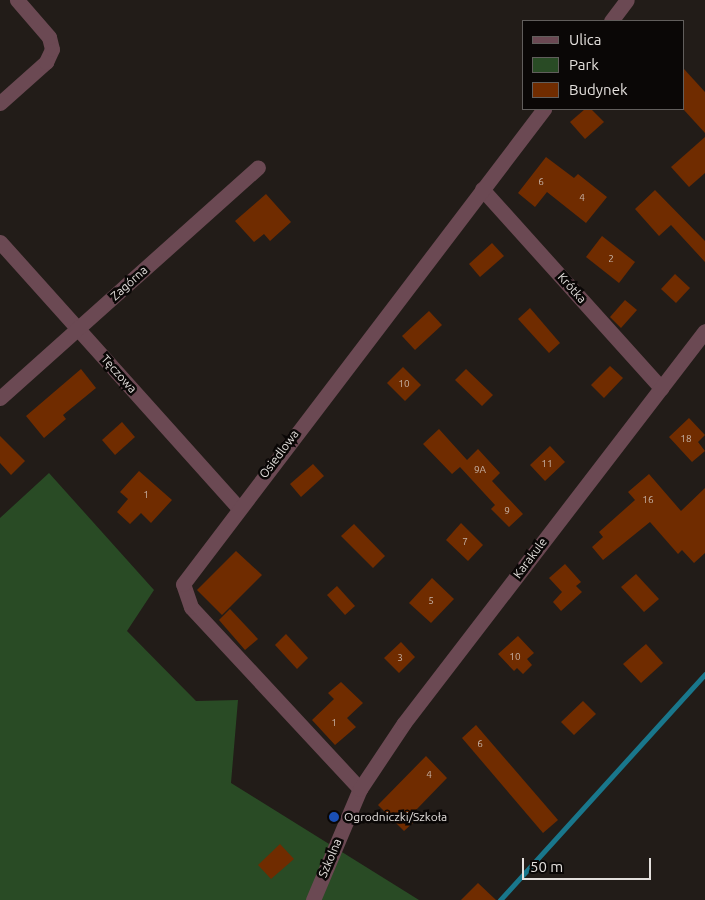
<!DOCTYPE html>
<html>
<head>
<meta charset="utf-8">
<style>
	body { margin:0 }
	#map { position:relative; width:705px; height:900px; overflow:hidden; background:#221c18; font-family:Ubuntu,sans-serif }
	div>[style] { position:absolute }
	.green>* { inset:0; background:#294b25 }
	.stream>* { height:5px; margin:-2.5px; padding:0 2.5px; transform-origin:2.5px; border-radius:2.5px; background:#19778c }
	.building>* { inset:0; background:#702c00 }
	.minor>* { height:15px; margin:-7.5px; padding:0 7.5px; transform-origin:7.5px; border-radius:7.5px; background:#6b4953 }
	.dots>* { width:14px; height:14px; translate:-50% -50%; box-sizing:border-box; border:2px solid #0a0706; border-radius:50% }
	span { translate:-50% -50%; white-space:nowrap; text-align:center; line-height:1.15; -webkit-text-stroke:5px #0a0706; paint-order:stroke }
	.number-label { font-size:10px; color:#c7b3a6 }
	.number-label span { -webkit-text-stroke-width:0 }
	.street-label { font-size:12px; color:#e4e0dd }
	.poi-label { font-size:12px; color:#e4e0dd }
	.left { translate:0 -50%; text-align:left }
	.legend { position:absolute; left:522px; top:20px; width:162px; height:90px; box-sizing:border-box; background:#0a0706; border:1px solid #615e5c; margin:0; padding:6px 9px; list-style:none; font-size:15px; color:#e4e0dd }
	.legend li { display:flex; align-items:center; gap:10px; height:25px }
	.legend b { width:25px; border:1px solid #615e5c }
	.scale { position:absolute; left:522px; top:858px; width:129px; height:22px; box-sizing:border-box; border:2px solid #e4e0dd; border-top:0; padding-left:6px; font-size:15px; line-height:18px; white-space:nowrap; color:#e4e0dd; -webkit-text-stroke:4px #0a0706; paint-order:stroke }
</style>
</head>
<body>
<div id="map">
	<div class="green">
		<div style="clip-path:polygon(49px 473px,154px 590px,127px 631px,196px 701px,238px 700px,231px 783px,419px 900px,0 900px,0 518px)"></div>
	</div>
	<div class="stream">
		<div style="left:500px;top:900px;width:305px;rotate:-47.8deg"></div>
	</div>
	<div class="building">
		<div style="clip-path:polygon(684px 69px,705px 92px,705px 133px,684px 110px)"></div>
		<div style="clip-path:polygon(585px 109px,591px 109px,604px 122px,585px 139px,570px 122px)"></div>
		<div style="clip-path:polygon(705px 137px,705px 173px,689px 187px,671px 167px)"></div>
		<div style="clip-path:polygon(546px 157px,574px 178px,578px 174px,607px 197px,586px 223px,547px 192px,535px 207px,518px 193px)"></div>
		<div style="clip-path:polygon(655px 190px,705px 241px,705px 262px,671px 225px,659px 236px,635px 209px)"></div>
		<div style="clip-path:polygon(266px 194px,291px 222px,270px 241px,264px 234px,254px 242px,235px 221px)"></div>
		<div style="clip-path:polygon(602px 236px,635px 262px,619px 283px,586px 257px)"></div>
		<div style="clip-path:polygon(492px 243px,504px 256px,480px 277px,469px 264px)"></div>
		<div style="clip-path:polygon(675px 274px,690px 288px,676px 303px,661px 289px)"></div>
		<div style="clip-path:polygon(625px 300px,637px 310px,621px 328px,610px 317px)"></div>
		<div style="clip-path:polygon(530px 308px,560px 343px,549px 353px,518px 319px)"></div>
		<div style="clip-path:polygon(429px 311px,442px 325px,415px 350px,402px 336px)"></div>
		<div style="clip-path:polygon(610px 366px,623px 378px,604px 398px,591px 385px)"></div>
		<div style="clip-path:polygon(403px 367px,421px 385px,405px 401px,387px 383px)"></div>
		<div style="clip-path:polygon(81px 369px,96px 388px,63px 415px,66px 419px,44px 438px,26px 416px)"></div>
		<div style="clip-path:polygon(466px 369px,493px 395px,482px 406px,455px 380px)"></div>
		<div style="clip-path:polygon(689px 418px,705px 435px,698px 442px,705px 451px,692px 462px,669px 437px)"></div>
		<div style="clip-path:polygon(122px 422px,135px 437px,115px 455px,102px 440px)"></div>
		<div style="clip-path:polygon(439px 429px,467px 460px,478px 449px,500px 473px,492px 481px,523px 514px,509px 527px,491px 509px,495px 505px,460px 467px,452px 474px,423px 444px)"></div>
		<div style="clip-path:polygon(0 436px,25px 461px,11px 475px,0 463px)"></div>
		<div style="clip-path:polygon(550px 446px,565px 462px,545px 481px,530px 465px)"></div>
		<div style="clip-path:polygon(313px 464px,324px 476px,301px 497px,290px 484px)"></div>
		<div style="clip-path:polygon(139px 471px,172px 500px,151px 523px,141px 513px,130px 524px,117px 512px,128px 499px,120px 492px)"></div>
		<div style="clip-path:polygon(649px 474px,681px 511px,705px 488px,705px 553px,694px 563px,682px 550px,678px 554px,650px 522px,603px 560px,592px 547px,603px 537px,599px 532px,635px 500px,628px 492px)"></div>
		<div style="clip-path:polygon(461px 523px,483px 545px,468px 561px,446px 540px)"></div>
		<div style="clip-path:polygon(354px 524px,385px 556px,373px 568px,341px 536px)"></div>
		<div style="clip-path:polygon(236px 551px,262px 575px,222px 615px,197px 590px)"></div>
		<div style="clip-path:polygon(565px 564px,581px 582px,576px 586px,582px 592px,561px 611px,553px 602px,562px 592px,549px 578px)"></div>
		<div style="clip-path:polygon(636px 574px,659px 599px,644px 612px,621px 587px)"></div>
		<div style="clip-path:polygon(432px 578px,454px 599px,431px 623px,409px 603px)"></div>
		<div style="clip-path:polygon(337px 586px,355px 606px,345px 615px,327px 595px)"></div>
		<div style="clip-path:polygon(230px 609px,258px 639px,245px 650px,219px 620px)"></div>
		<div style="clip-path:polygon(286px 634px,308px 658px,297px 669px,275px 645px)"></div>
		<div style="clip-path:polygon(518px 636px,534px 653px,527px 659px,532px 665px,523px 674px,517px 668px,514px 671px,498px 654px)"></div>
		<div style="clip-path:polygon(401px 642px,415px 657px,399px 673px,384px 658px)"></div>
		<div style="clip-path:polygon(646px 644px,663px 663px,641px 683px,623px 664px)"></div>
		<div style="clip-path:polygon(341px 682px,363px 703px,347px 718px,356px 727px,335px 745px,312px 720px,334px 699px,328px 693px)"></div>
		<div style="clip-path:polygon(583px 701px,596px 714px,574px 735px,561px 722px)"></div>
		<div style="clip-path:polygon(476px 725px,558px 820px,543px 833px,462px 738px)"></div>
		<div style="clip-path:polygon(426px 756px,447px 778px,416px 810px,411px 817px,415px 821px,404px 831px,378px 805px)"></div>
		<div style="clip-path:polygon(280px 844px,294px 859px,271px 879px,258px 865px)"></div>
		<div style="clip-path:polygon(478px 883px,496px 900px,461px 900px)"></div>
	</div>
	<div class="minor">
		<div style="left:611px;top:21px;width:26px;rotate:-53deg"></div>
		<div style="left:0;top:103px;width:62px;rotate:-41.7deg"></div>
		<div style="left:46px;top:62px;width:14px;rotate:-65deg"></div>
		<div style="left:52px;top:49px;width:12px;rotate:-104deg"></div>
		<div style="left:49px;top:37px;width:49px;rotate:-130.9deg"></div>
		<div style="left:482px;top:189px;width:268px;rotate:48deg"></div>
		<div style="left:0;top:242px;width:356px;rotate:48.1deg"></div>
		<div style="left:0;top:398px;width:346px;rotate:-41.8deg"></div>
		<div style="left:360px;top:789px;width:248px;rotate:-132.9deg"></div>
		<div style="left:191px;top:607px;width:24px;rotate:-109deg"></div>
		<div style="left:183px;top:584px;width:597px;rotate:-52.77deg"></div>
		<div style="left:313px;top:900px;width:121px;rotate:-67.1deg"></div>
		<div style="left:360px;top:789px;width:79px;rotate:-56.3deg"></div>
		<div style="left:404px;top:723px;width:494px;rotate:-52.5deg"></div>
	</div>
	<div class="dots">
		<div style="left:334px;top:817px;background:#1a4fb4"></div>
	</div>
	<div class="number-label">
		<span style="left:541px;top:182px">6</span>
		<span style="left:582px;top:198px">4</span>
		<span style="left:611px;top:259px">2</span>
		<span style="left:404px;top:384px">10</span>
		<span style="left:686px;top:439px">18</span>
		<span style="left:547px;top:464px">11</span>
		<span style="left:480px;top:470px">9A</span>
		<span style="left:146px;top:495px">1</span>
		<span style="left:648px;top:500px">16</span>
		<span style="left:507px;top:511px">9</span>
		<span style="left:465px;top:542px">7</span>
		<span style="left:431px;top:601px">5</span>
		<span style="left:515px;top:657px">10</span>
		<span style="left:400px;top:658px">3</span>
		<span style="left:334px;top:723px">1</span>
		<span style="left:480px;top:744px">6</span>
		<span style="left:429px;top:775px">4</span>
	</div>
	<div class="street-label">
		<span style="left:129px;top:283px;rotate:-42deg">Zagórna</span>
		<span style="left:572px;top:288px;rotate:48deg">Krótka</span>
		<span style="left:119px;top:374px;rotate:48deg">Tęczowa</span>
		<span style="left:279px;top:454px;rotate:-53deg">Osiedlowa</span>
		<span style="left:530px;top:558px;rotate:-53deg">Karakule</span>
		<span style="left:330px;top:858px;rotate:-67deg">Szkolna</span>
	</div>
	<div class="poi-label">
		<span class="left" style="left:344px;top:817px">Ogrodniczki/Szkoła</span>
	</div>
	<ul class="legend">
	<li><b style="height:6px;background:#6b4953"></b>Ulica</li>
	<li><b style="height:14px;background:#294b25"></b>Park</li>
	<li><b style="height:14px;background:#702c00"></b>Budynek</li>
	</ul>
	<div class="scale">50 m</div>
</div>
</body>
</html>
